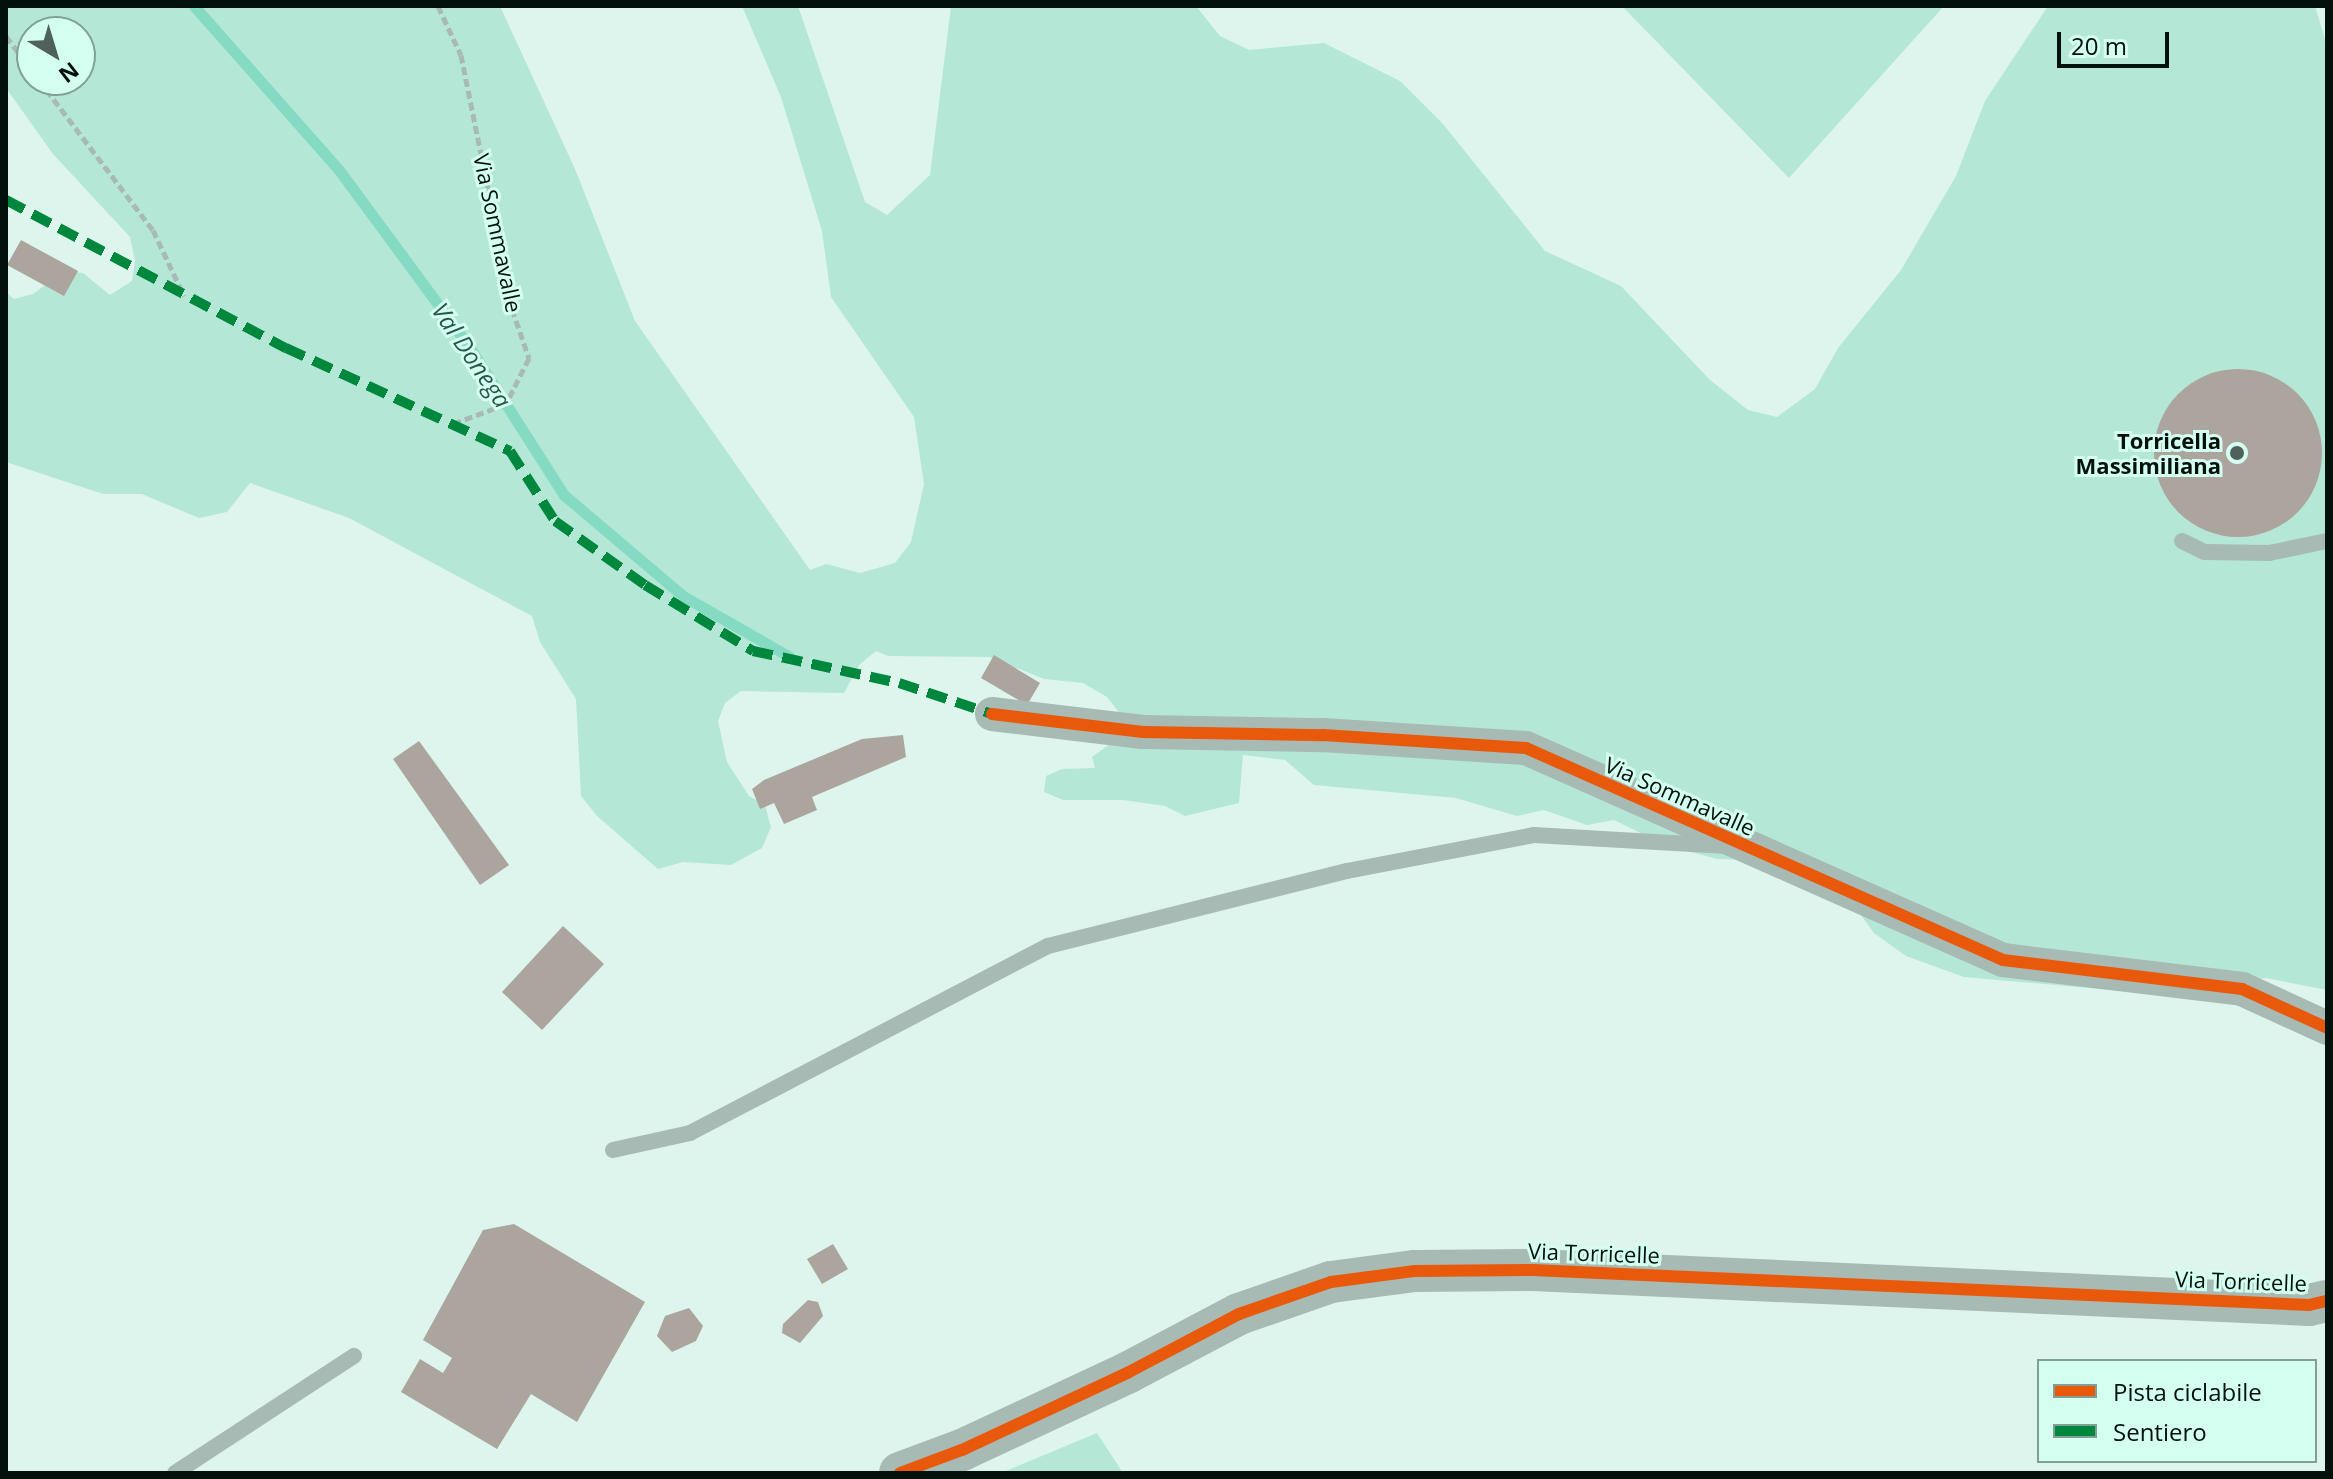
<!DOCTYPE html>
<html>
<head>
<meta charset="utf-8">
<style>
	body { margin:0 }
	#map { position:relative; width:2333px; height:1479px; overflow:hidden; background:#def5ed; font-family:"Open Sans",sans-serif }
	div>[style] { position:absolute }
	.green>* { inset:0; background:#b5e7d6 }
	.stream>* { height:11px; margin:-5.5px; padding:0 5.5px; transform-origin:5.5px; border-radius:5.5px; background:#84dac2 }
	.building>* { inset:0; background:#aba59e }
	.round { border-radius:50% }
	.path>* { height:5px; margin-top:-2.5px; transform-origin:0; background:repeating-linear-gradient(90deg,#a8bab4 0 8px,transparent 0 12px) }
	.service>* { height:16px; margin:-8px; padding:0 8px; transform-origin:8px; border-radius:8px; background:#a7bab4 }
	.minor>* { height:34px; margin:-17px; padding:0 17px; transform-origin:17px; border-radius:17px; background:#a7bab4 }
	.tertiary>* { height:42px; margin:-21px; padding:0 21px; transform-origin:21px; border-radius:21px; background:#a7bab4 }
	.quiet>* { height:10px; margin-top:-5px; transform-origin:0; background:repeating-linear-gradient(90deg,#00873e 0 20px,transparent 0 30px) }
	.cycleway>* { height:12px; margin:-6px; padding:0 6px; transform-origin:6px; border-radius:6px; background:#e8590c }
	.dots>* { width:22px; height:22px; translate:-50% -50%; box-sizing:border-box; border:4px solid #d4fff0; border-radius:50% }
	span { translate:-50% -50%; white-space:nowrap; text-align:center; line-height:1.15; -webkit-text-stroke:6px #d4fff0; paint-order:stroke }
	.street-label { font-size:22px; color:#03110c }
	.poi-label { font-size:22px; color:#03110c; font-weight:700 }
	.right { translate:-100% -50%; text-align:right }
	.water-label { font-size:24px; color:#28584b; font-style:italic }
	.frame { position:absolute; inset:0; border:8px solid #03110c; pointer-events:none }
	.legend { position:absolute; left:2037px; top:1359px; width:280px; height:104px; box-sizing:border-box; background:#d4fff0; border:2px solid #80a095; margin:0; padding:10px 14px; list-style:none; font-size:24px; color:#03110c }
	.legend li { display:flex; align-items:center; gap:16px; height:40px }
	.legend b { width:40px; border:2px solid #80a095 }
	.north { position:absolute; left:16px; top:16px; width:80px; height:80px; box-sizing:border-box; background:#d4fff0; border:2px solid #80a095; border-radius:50%; rotate:142deg; font-size:22px; font-weight:700; line-height:32px; text-align:center; color:#03110c }
	.north::after { content:''; display:block; margin:auto; width:28px; height:36px; background:#50615b; clip-path:polygon(50% 0,100% 100%,50% 72%,0 100%) }
	.scale { position:absolute; left:2057px; top:32px; width:112px; height:36px; box-sizing:border-box; border:4px solid #03110c; border-top:0; padding-left:10px; font-size:24px; line-height:28px; white-space:nowrap; color:#03110c; -webkit-text-stroke:6px #d4fff0; paint-order:stroke }
</style>
</head>
<body>
<div id="map">
	<div class="green">
		<div style="clip-path:polygon(evenodd,6px 6px,500px 6px,575px 169px,635px 321px,810px 570px,826px 564px,860px 573px,895px 563px,911px 542px,924px 484px,914px 417px,831px 297px,822px 231px,781px 97px,742px 6px,798px 6px,865px 202px,887px 215px,930px 175px,951px 6px,1196px 6px,1220px 36px,1249px 50px,1324px 43px,1400px 81px,1443px 124px,1545px 251px,1621px 286px,1710px 380px,1748px 410px,1777px 417px,1815px 389px,1838px 348px,1901px 270px,1956px 176px,1985px 101px,2048px 6px,2315px 6px,2327px 46px,2327px 990px,2266px 978px,2222px 984px,2192px 997px,1964px 977px,1906px 956px,1874px 933px,1846px 895px,1754px 860px,1717px 859px,1665px 845px,1614px 820px,1587px 825px,1544px 810px,1517px 816px,1456px 798px,1314px 785px,1285px 760px,1243px 755px,1239px 803px,1185px 816px,1165px 806px,1123px 800px,1063px 800px,1044px 792px,1046px 776px,1062px 769px,1095px 768px,1092px 757px,1110px 744px,1121px 715px,1107px 697px,1083px 683px,1044px 679px,990px 657px,888px 656px,876px 651px,859px 665px,844px 693px,741px 691px,725px 703px,718px 721px,727px 762px,749px 796px,765px 805px,771px 827px,762px 848px,731px 865px,683px 862px,658px 869px,597px 816px,581px 796px,576px 699px,540px 642px,532px 616px,349px 518px,250px 483px,227px 512px,199px 518px,142px 494px,103px 494px,6px 462px,6px 292px,14px 299px,33px 294px,64px 271px,83px 273px,110px 295px,132px 281px,135px 261px,130px 237px,53px 154px,6px 88px,6px 6px,32px 32px,80px 32px,80px 80px,32px 80px,32px 32px)"></div>
		<div style="clip-path:polygon(1622px 6px,1944px 6px,1789px 178px)"></div>
		<div style="clip-path:polygon(1097px 1433px,1123px 1473px,1001px 1473px)"></div>
	</div>
	<div class="stream">
		<div style="left:194px;top:6px;width:219px;rotate:48.5deg"></div>
		<div style="left:339px;top:170px;width:217px;rotate:53.6deg"></div>
		<div style="left:468px;top:345px;width:178px;rotate:57.4deg"></div>
		<div style="left:564px;top:495px;width:156px;rotate:40.3deg"></div>
		<div style="left:683px;top:596px;width:123px;rotate:29.7deg"></div>
	</div>
	<div class="building">
		<div style="clip-path:polygon(21px 240px,78px 271px,64px 296px,7px 265px)"></div>
		<div class="round" style="left:2154px;top:369px;width:168px;height:168px"></div>
		<div style="clip-path:polygon(994px 655px,1040px 683px,1027px 705px,981px 678px)"></div>
		<div style="clip-path:polygon(903px 735px,906px 757px,812px 797px,817px 810px,784px 824px,774px 803px,760px 809px,752px 789px,764px 780px,862px 739px)"></div>
		<div style="clip-path:polygon(419px 741px,509px 865px,480px 885px,393px 759px)"></div>
		<div style="clip-path:polygon(563px 926px,604px 964px,542px 1030px,502px 992px)"></div>
		<div style="clip-path:polygon(514px 1224px,645px 1302px,577px 1422px,531px 1394px,497px 1449px,401px 1392px,420px 1359px,443px 1373px,452px 1358px,423px 1340px,483px 1230px)"></div>
		<div style="clip-path:polygon(833px 1244px,848px 1269px,822px 1284px,807px 1259px)"></div>
		<div style="clip-path:polygon(808px 1300px,818px 1302px,823px 1316px,800px 1343px,782px 1333px,783px 1324px)"></div>
		<div style="clip-path:polygon(689px 1308px,703px 1326px,696px 1341px,672px 1352px,657px 1336px,665px 1316px)"></div>
	</div>
	<div class="path">
		<div style="left:438px;top:6px;width:54px;rotate:64.9deg"></div>
		<div style="left:461px;top:55px;width:259px;rotate:78.6deg"></div>
		<div style="left:512px;top:309px;width:52px;rotate:70.9deg"></div>
		<div style="left:529px;top:358px;width:51px;rotate:116.6deg"></div>
		<div style="left:506px;top:404px;width:54px;rotate:159.6deg"></div>
		<div style="left:6px;top:36px;width:44px;rotate:53.4deg"></div>
		<div style="left:39px;top:80px;width:188px;rotate:52.8deg"></div>
		<div style="left:153px;top:230px;width:73px;rotate:64.8deg"></div>
	</div>
	<div class="service">
		<div style="left:2182px;top:541px;width:25px;rotate:26deg"></div>
		<div style="left:2205px;top:552px;width:64px;rotate:0.9deg"></div>
		<div style="left:2269px;top:553px;width:59px;rotate:-11.7deg"></div>
		<div style="left:613px;top:1150px;width:79px;rotate:-12.4deg"></div>
		<div style="left:690px;top:1133px;width:404px;rotate:-27.6deg"></div>
		<div style="left:1048px;top:946px;width:308px;rotate:-14.1deg"></div>
		<div style="left:1347px;top:871px;width:190px;rotate:-10.9deg"></div>
		<div style="left:1534px;top:835px;width:189px;rotate:3.3deg"></div>
		<div style="left:175px;top:1473px;width:214px;rotate:-33.2deg"></div>
	</div>
	<div class="minor">
		<div style="left:992px;top:714px;width:152px;rotate:6.8deg"></div>
		<div style="left:1143px;top:732px;width:180px;rotate:1deg"></div>
		<div style="left:1323px;top:735px;width:203px;rotate:3.7deg"></div>
		<div style="left:1526px;top:748px;width:522px;rotate:23.96deg"></div>
		<div style="left:2003px;top:960px;width:241px;rotate:6.9deg"></div>
		<div style="left:2242px;top:989px;width:94px;rotate:24.6deg"></div>
	</div>
	<div class="tertiary">
		<div style="left:900px;top:1473px;width:66px;rotate:-20.4deg"></div>
		<div style="left:962px;top:1450px;width:184px;rotate:-25deg"></div>
		<div style="left:1129px;top:1372px;width:124px;rotate:-27.8deg"></div>
		<div style="left:1239px;top:1314px;width:97px;rotate:-19.2deg"></div>
		<div style="left:1331px;top:1282px;width:85px;rotate:-7.5deg"></div>
		<div style="left:1415px;top:1271px;width:118px;rotate:-0.5deg"></div>
		<div style="left:1533px;top:1270px;width:777px;rotate:2.58deg"></div>
		<div style="left:2309px;top:1305px;width:18px;rotate:-13deg"></div>
	</div>
	<div class="quiet">
		<div style="left:6px;top:200px;width:317px;rotate:27.9deg"></div>
		<div style="left:286px;top:348px;width:247px;rotate:24.7deg"></div>
		<div style="left:510px;top:451px;width:83px;rotate:57.3deg"></div>
		<div style="left:555px;top:521px;width:110px;rotate:35.4deg"></div>
		<div style="left:645px;top:585px;width:127px;rotate:31.4deg"></div>
		<div style="left:753px;top:651px;width:149px;rotate:12.4deg"></div>
		<div style="left:899px;top:683px;width:98px;rotate:18.4deg"></div>
	</div>
	<div class="cycleway">
		<div style="left:992px;top:714px;width:152px;rotate:6.8deg"></div>
		<div style="left:1143px;top:732px;width:180px;rotate:1deg"></div>
		<div style="left:1323px;top:735px;width:203px;rotate:3.7deg"></div>
		<div style="left:1526px;top:748px;width:522px;rotate:23.96deg"></div>
		<div style="left:2003px;top:960px;width:241px;rotate:6.9deg"></div>
		<div style="left:2242px;top:989px;width:94px;rotate:24.6deg"></div>
		<div style="left:900px;top:1473px;width:66px;rotate:-20.4deg"></div>
		<div style="left:962px;top:1450px;width:184px;rotate:-25deg"></div>
		<div style="left:1129px;top:1372px;width:124px;rotate:-27.8deg"></div>
		<div style="left:1239px;top:1314px;width:97px;rotate:-19.2deg"></div>
		<div style="left:1331px;top:1282px;width:85px;rotate:-7.5deg"></div>
		<div style="left:1415px;top:1271px;width:118px;rotate:-0.5deg"></div>
		<div style="left:1533px;top:1270px;width:777px;rotate:2.58deg"></div>
		<div style="left:2309px;top:1305px;width:18px;rotate:-13deg"></div>
	</div>
	<div class="dots">
		<div style="left:2237px;top:453px;background:#50615b"></div>
	</div>
	<div class="street-label">
		<span style="left:498px;top:233px;rotate:78deg">Via Sommavalle</span>
		<span style="left:1680px;top:796px;rotate:24deg">Via Sommavalle</span>
		<span style="left:1594px;top:1253px;rotate:2deg">Via Torricelle</span>
		<span style="left:2241px;top:1281px;rotate:2deg">Via Torricelle</span>
	</div>
	<div class="poi-label">
		<span class="right" style="left:2221px;top:453px">Torricella<br>Massimiliana</span>
	</div>
	<div class="water-label">
		<span style="left:472px;top:355px;rotate:56deg">Val Donega</span>
	</div>
	<div class="frame"></div>
	<ul class="legend">
	<li><b style="height:10px;background:#e8590c"></b>Pista ciclabile</li>
	<li><b style="height:10px;background:#00873e"></b>Sentiero</li>
	</ul>
	<div class="north">N</div>
	<div class="scale">20 m</div>
</div>
</body>
</html>
